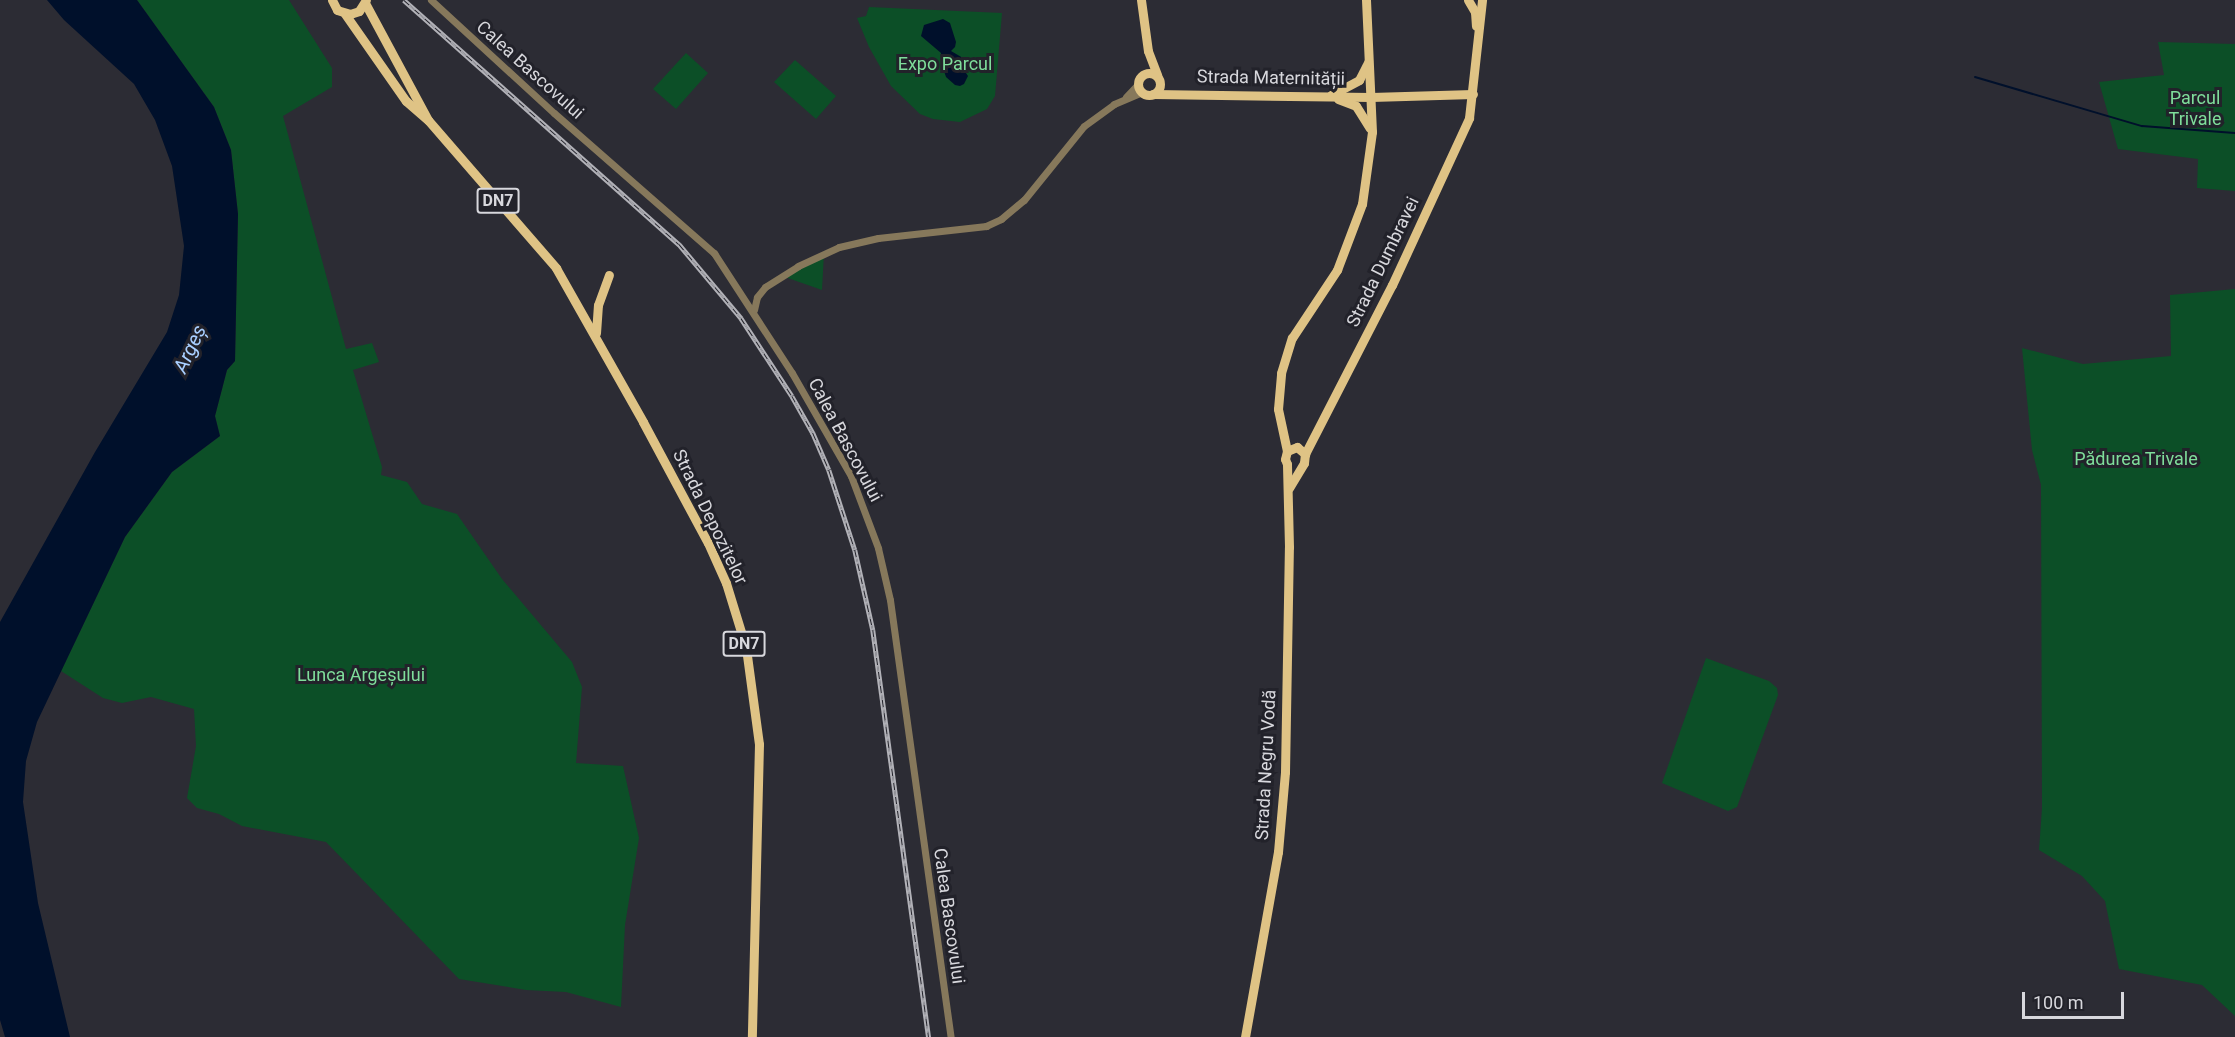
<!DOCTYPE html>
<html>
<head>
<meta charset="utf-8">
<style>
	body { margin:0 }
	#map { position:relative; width:2235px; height:1037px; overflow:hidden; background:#2c2c34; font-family:Roboto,sans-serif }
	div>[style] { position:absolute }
	.green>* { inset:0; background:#0c4f27 }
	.water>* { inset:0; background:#00102b }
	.stream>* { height:2px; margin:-1px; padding:0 1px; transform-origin:1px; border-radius:1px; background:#00102b }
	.minor>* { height:7px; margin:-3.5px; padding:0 3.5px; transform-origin:3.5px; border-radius:3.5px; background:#86785b }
	.major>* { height:9px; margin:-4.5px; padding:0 4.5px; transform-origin:4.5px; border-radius:4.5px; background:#dfc385 }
	.major>.ring { margin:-4.5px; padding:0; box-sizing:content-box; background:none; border:9px solid #dfc385; border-radius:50% }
	.rail>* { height:4.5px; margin-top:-2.25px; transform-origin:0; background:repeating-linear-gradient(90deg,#22222a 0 7px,#b2b2b8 0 14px); box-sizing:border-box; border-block:2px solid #b2b2b8 }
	span { translate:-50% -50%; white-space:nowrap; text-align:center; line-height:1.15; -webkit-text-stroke:6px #22222a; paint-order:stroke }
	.shield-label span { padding:2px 4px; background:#22222a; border:2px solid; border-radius:4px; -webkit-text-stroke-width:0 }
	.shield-label { font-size:16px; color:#d8d8dd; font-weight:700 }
	.park-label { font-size:18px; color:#7fde9b }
	.street-label { font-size:18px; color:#d8d8dd }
	.water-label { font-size:20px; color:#a9cfff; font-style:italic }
	.scale { position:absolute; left:2022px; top:992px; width:102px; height:27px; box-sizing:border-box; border:3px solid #d8d8dd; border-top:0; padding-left:8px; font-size:18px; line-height:21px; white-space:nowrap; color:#d8d8dd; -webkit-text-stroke:4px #22222a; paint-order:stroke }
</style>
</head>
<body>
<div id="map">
	<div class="green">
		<div style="clip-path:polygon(137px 0,289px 0,332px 68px,332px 87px,283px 116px,346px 349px,372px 343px,379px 362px,353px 370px,382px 467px,381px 475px,407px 482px,422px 504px,457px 514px,502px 579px,572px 662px,582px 687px,576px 763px,623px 766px,639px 838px,625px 925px,621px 1007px,566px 992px,526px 990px,459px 979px,326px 842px,242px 826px,219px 814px,197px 808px,187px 798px,196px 746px,194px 709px,151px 697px,122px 703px,103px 698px,61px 671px,125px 537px,172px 472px,220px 436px,215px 416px,227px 370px,235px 361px,238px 214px,231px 150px,214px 107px)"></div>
		<div style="clip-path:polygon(869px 7px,1002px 13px,995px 96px,987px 109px,960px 122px,933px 119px,920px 114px,891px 86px,869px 47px,857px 18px,866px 16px)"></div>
		<div style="clip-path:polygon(2158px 42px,2235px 44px,2235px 191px,2197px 188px,2198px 159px,2118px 149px,2099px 82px,2164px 75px)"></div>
		<div style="clip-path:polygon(686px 53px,708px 73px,676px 109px,653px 89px)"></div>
		<div style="clip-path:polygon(795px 60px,836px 96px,816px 119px,774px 82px)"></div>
		<div style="clip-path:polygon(824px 253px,822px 290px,782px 276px)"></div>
		<div style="clip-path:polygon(2235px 289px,2235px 1016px,2202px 985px,2119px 969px,2105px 901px,2082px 876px,2039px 850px,2042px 808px,2041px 485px,2032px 450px,2022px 348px,2083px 364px,2171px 356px,2170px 295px)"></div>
		<div style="clip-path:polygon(1706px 658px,1769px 681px,1777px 688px,1778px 695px,1737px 807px,1728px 811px,1662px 783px)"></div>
	</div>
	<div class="water">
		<div style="clip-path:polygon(47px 0,137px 0,214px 107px,231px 150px,238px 214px,235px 361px,227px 370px,215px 416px,220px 436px,172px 472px,125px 537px,37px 722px,26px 761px,23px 802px,38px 903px,70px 1037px,5px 1037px,0 1020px,0 622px,95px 452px,167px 332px,179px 295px,184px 246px,172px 166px,155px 120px,134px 84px,64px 20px)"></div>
		<div style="clip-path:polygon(943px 19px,950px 23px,956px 42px,955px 47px,951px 51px,963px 58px,962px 67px,968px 76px,964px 84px,960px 86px,955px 85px,946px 77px,941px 62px,941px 53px,921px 36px,924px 25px)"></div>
	</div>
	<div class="stream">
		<div style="left:1975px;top:77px;width:174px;rotate:16.4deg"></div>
		<div style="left:2142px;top:126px;width:93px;rotate:4.3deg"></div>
	</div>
	<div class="minor">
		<div style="left:431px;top:0;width:167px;rotate:42.6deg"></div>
		<div style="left:554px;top:113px;width:213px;rotate:41.2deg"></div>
		<div style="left:714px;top:253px;width:143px;rotate:57deg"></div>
		<div style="left:792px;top:373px;width:119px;rotate:60.2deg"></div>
		<div style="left:851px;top:476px;width:77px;rotate:69.4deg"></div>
		<div style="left:878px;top:548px;width:53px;rotate:77deg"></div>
		<div style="left:890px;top:600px;width:441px;rotate:82.1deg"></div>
		<div style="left:1126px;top:97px;width:18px;rotate:-47deg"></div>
		<div style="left:754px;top:310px;width:13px;rotate:-77deg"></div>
		<div style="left:757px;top:297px;width:13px;rotate:-51deg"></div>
		<div style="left:765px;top:287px;width:39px;rotate:-32deg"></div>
		<div style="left:798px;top:266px;width:45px;rotate:-24.9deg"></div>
		<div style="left:839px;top:247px;width:40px;rotate:-13deg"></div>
		<div style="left:878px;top:238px;width:109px;rotate:-6.3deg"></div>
		<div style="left:986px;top:226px;width:17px;rotate:-25deg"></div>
		<div style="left:1001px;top:219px;width:30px;rotate:-40deg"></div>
		<div style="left:1024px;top:200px;width:95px;rotate:-51deg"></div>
		<div style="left:1084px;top:126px;width:37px;rotate:-36deg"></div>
		<div style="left:1114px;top:104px;width:30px;rotate:-23deg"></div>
	</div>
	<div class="major">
		<div style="left:332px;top:0;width:11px;rotate:63deg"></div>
		<div style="left:337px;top:10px;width:14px;rotate:17deg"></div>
		<div style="left:350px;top:14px;width:9px;rotate:-18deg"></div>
		<div style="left:359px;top:11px;width:13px;rotate:-58deg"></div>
		<div style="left:1141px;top:0;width:51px;rotate:82.2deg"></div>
		<div style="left:1148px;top:51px;width:26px;rotate:69deg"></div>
		<div style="left:1468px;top:0;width:14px;rotate:60deg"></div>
		<div style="left:1475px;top:12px;width:14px;rotate:86deg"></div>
		<div style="left:365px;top:3px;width:133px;rotate:61.7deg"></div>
		<div style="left:345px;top:14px;width:106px;rotate:55deg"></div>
		<div style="left:406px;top:101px;width:29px;rotate:41deg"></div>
		<div style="left:428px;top:120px;width:196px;rotate:49.1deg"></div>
		<div style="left:556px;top:268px;width:177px;rotate:60.5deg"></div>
		<div style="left:643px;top:422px;width:137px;rotate:61.8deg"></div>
		<div style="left:708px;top:543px;width:44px;rotate:65.8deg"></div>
		<div style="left:726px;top:583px;width:68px;rotate:72.9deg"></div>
		<div style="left:746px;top:648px;width:97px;rotate:82.3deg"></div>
		<div style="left:759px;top:744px;width:293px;rotate:91.4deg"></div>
		<div class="ring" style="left:1138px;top:73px;width:13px;height:13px"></div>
		<div style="left:1153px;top:94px;width:218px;rotate:0.8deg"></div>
		<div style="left:1371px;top:97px;width:102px;rotate:-1.7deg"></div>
		<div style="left:1331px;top:95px;width:32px;rotate:-28deg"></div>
		<div style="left:1359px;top:80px;width:20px;rotate:-63deg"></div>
		<div style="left:1338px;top:99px;width:19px;rotate:21deg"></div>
		<div style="left:1356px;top:106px;width:26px;rotate:58deg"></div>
		<div style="left:596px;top:333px;width:28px;rotate:-86deg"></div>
		<div style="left:598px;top:305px;width:32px;rotate:-70deg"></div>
		<div style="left:1287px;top:451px;width:11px;rotate:-22deg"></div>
		<div style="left:1297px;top:447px;width:11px;rotate:41deg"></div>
		<div style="left:1289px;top:488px;width:29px;rotate:-59deg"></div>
		<div style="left:1304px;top:463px;width:9px;rotate:-84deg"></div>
		<div style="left:1305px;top:454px;width:190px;rotate:-62.8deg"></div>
		<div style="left:1392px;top:285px;width:184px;rotate:-65.2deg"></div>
		<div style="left:1469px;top:118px;width:119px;rotate:-83.7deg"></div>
		<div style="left:1245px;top:1037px;width:188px;rotate:-79.9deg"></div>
		<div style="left:1278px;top:852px;width:80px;rotate:-85deg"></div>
		<div style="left:1285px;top:772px;width:225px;rotate:-89deg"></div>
		<div style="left:1289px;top:547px;width:83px;rotate:-91.4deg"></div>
		<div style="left:1287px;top:464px;width:5px;rotate:-112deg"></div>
		<div style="left:1285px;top:459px;width:8px;rotate:-76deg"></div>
		<div style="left:1287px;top:451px;width:43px;rotate:-102.1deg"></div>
		<div style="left:1278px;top:409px;width:36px;rotate:-85deg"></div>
		<div style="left:1281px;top:373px;width:37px;rotate:-73deg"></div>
		<div style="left:1292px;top:338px;width:82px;rotate:-56.5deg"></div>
		<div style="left:1337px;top:270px;width:71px;rotate:-69.3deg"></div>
		<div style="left:1362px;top:204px;width:73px;rotate:-82.1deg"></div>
		<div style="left:1372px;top:132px;width:132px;rotate:-92.6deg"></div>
	</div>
	<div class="rail">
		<div style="left:404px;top:0;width:368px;rotate:41.6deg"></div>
		<div style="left:679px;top:244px;width:97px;rotate:50deg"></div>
		<div style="left:741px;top:318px;width:93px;rotate:56.8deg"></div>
		<div style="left:792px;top:396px;width:43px;rotate:60.4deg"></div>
		<div style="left:813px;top:433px;width:40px;rotate:66.6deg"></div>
		<div style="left:829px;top:470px;width:84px;rotate:72deg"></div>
		<div style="left:855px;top:550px;width:82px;rotate:77.3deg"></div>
		<div style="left:873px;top:630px;width:411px;rotate:82.2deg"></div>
	</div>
	<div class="shield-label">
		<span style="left:498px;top:201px">DN7</span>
		<span style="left:744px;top:644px">DN7</span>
	</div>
	<div class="park-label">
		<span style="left:945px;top:64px">Expo Parcul</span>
		<span style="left:2195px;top:109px">Parcul<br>Trivale</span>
		<span style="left:2136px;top:459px">Pădurea Trivale</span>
		<span style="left:361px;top:675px">Lunca Argeșului</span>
	</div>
	<div class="street-label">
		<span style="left:530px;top:70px;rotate:42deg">Calea Bascovului</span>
		<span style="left:1271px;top:78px;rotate:1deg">Strada Maternității</span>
		<span style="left:1383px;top:262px;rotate:-64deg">Strada Dumbravei</span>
		<span style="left:845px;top:440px;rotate:62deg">Calea Bascovului</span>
		<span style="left:710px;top:517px;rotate:64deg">Strada Depozitelor</span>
		<span style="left:1266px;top:765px;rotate:-87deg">Strada Negru Vodă</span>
		<span style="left:949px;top:916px;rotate:82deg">Calea Bascovului</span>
	</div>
	<div class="water-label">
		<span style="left:190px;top:349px;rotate:-65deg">Argeș</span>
	</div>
	<div class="scale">100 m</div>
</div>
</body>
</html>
